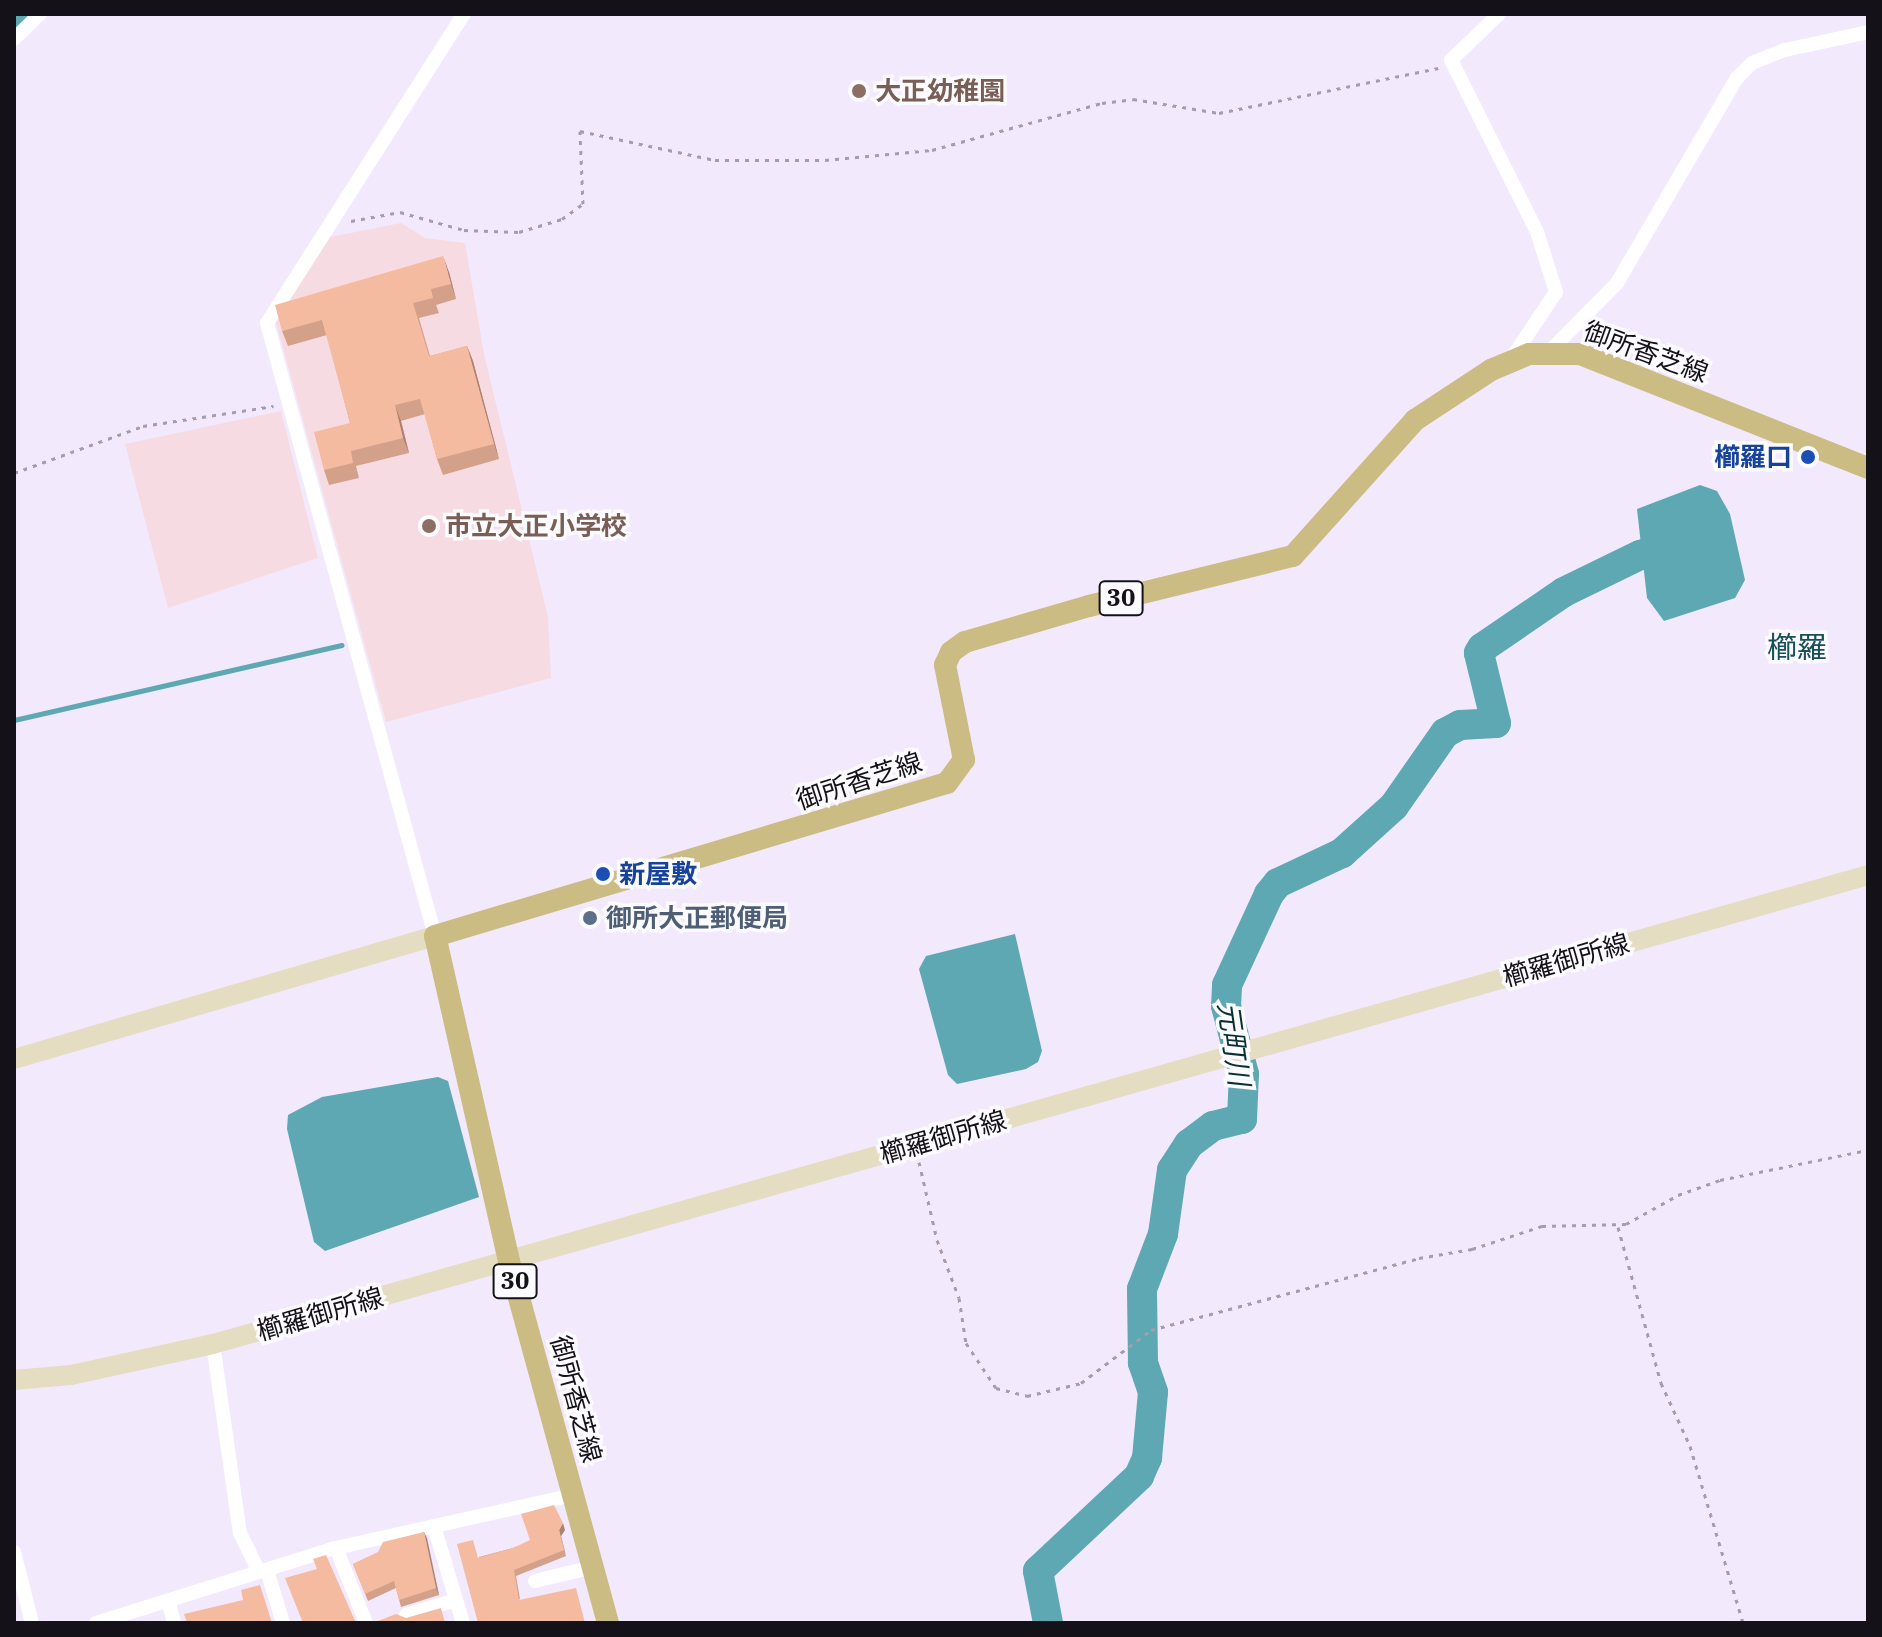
<!DOCTYPE html>
<html>
<head>
<meta charset="utf-8">
<style>
	body { margin:0 }
	#map { position:relative; width:1882px; height:1637px; overflow:hidden; background:#f2e9fc; font-family:"IBM Plex Serif","Noto Sans JP",serif }
	div>[style] { position:absolute }
	.education>* { inset:0; background:#f6dce2 }
	.water>* { inset:0; background:#5da8b3 }
	.stream>* { height:5px; margin:-2.5px; padding:0 2.5px; transform-origin:2.5px; border-radius:2.5px; background:#5da8b3 }
	.river>* { height:30px; margin:-15px; padding:0 15px; transform-origin:15px; border-radius:15px; background:#5da8b3 }
	.path>* { height:3px; margin-top:-1.5px; transform-origin:0; background:repeating-linear-gradient(90deg,#a49dac 0 4px,transparent 0 10px) }
	.street>* { height:14px; margin:-7px; padding:0 7px; transform-origin:7px; border-radius:7px; background:#fff }
	.secondary>* { height:20px; margin:-10px; padding:0 10px; transform-origin:10px; border-radius:10px; background:#e5ddc2 }
	.primary>* { height:22px; margin:-11px; padding:0 11px; transform-origin:11px; border-radius:11px; background:#cbbc84 }
	.wall>* { inset:0; background:#d3a18a }
	.shaded-wall>* { inset:0; background:#ac8371 }
	.building>* { inset:0; background:#f5bba1 }
	.dots>* { width:22px; height:22px; translate:-50% -50%; box-sizing:border-box; border:4px solid #fbfafd; border-radius:50% }
	span { translate:-50% -50%; white-space:nowrap; text-align:center; line-height:1.15; -webkit-text-stroke:7px #fbfafd; paint-order:stroke }
	.shield-label span { padding:2px 6px; background:#fbfafd; border:2px solid; border-radius:6px; -webkit-text-stroke-width:0 }
	.shield-label { font-size:24px; color:#141118; font-weight:700 }
	.education-label { font-size:26px; color:#785e54; font-weight:700 }
	.left { translate:0 -50%; text-align:left }
	.street-label { font-size:26px; color:#141118 }
	.transit-label { font-size:26px; color:#164399; font-weight:700 }
	.right { translate:-100% -50%; text-align:right }
	.service-label { font-size:26px; color:#4e5e75; font-weight:700 }
	.water-label { font-size:28px; color:#093035; font-style:italic }
	.quarter-label { font-size:30px; color:#174f5b }
	.frame { position:absolute; inset:0; border:16px solid #141118; pointer-events:none }
</style>
</head>
<body>
<div id="map">
	<div class="education">
		<div style="clip-path:polygon(401px 223px,425px 238px,465px 243px,484px 354px,548px 617px,551px 678px,386px 722px,275px 319px,330px 237px)"></div>
		<div style="clip-path:polygon(281px 411px,318px 558px,168px 608px,125px 444px)"></div>
	</div>
	<div class="water">
		<div style="clip-path:polygon(1700px 485px,1717px 491px,1730px 514px,1745px 580px,1735px 598px,1664px 621px,1647px 598px,1637px 509px)"></div>
		<div style="clip-path:polygon(1015px 934px,1042px 1051px,1038px 1062px,1026px 1069px,957px 1084px,948px 1075px,919px 969px,926px 956px)"></div>
		<div style="clip-path:polygon(438px 1077px,448px 1081px,479px 1197px,325px 1251px,314px 1242px,287px 1129px,288px 1115px,322px 1097px)"></div>
	</div>
	<div class="stream">
		<div style="left:14px;top:720px;width:336px;rotate:-12.9deg"></div>
	</div>
	<div class="river">
		<div style="left:14px;top:22px;width:11px;rotate:-45deg"></div>
		<div style="left:1048px;top:1623px;width:53px;rotate:-100.9deg"></div>
		<div style="left:1038px;top:1571px;width:139px;rotate:-43.2deg"></div>
		<div style="left:1139px;top:1476px;width:20px;rotate:-66deg"></div>
		<div style="left:1147px;top:1458px;width:66px;rotate:-84.8deg"></div>
		<div style="left:1153px;top:1392px;width:31px;rotate:-109deg"></div>
		<div style="left:1143px;top:1363px;width:74px;rotate:-90.8deg"></div>
		<div style="left:1142px;top:1289px;width:59px;rotate:-69.1deg"></div>
		<div style="left:1163px;top:1234px;width:65px;rotate:-82deg"></div>
		<div style="left:1172px;top:1170px;width:31px;rotate:-57deg"></div>
		<div style="left:1189px;top:1144px;width:30px;rotate:-37deg"></div>
		<div style="left:1213px;top:1126px;width:30px;rotate:-14deg"></div>
		<div style="left:1242px;top:1119px;width:45px;rotate:-87.5deg"></div>
		<div style="left:1244px;top:1074px;width:70px;rotate:-104.8deg"></div>
		<div style="left:1226px;top:1006px;width:21px;rotate:-87deg"></div>
		<div style="left:1227px;top:985px;width:100px;rotate:-65.2deg"></div>
		<div style="left:1269px;top:894px;width:14px;rotate:-51deg"></div>
		<div style="left:1278px;top:883px;width:71px;rotate:-25.1deg"></div>
		<div style="left:1342px;top:853px;width:70px;rotate:-42.1deg"></div>
		<div style="left:1394px;top:806px;width:89px;rotate:-55.1deg"></div>
		<div style="left:1445px;top:733px;width:17px;rotate:-28deg"></div>
		<div style="left:1460px;top:725px;width:36px;rotate:-3deg"></div>
		<div style="left:1496px;top:723px;width:72px;rotate:-103.7deg"></div>
		<div style="left:1479px;top:653px;width:6px;rotate:-59deg"></div>
		<div style="left:1482px;top:648px;width:99px;rotate:-34.3deg"></div>
		<div style="left:1564px;top:592px;width:85px;rotate:-26deg"></div>
		<div style="left:1640px;top:555px;width:44px;rotate:-17.2deg"></div>
	</div>
	<div class="path">
		<div style="left:351px;top:221px;width:50px;rotate:-10.4deg"></div>
		<div style="left:400px;top:212px;width:66px;rotate:15.7deg"></div>
		<div style="left:464px;top:230px;width:55px;rotate:2.1deg"></div>
		<div style="left:519px;top:232px;width:45px;rotate:-16.8deg"></div>
		<div style="left:562px;top:219px;width:26px;rotate:-36deg"></div>
		<div style="left:583px;top:204px;width:73px;rotate:-92.4deg"></div>
		<div style="left:580px;top:131px;width:138px;rotate:12.1deg"></div>
		<div style="left:715px;top:160px;width:110px"></div>
		<div style="left:825px;top:160px;width:107px;rotate:-5.3deg"></div>
		<div style="left:932px;top:150px;width:176px;rotate:-15.5deg"></div>
		<div style="left:1102px;top:103px;width:31px;rotate:-7deg"></div>
		<div style="left:1133px;top:99px;width:87px;rotate:9.2deg"></div>
		<div style="left:1219px;top:113px;width:224px;rotate:-11.6deg"></div>
		<div style="left:14px;top:473px;width:137px;rotate:-20deg"></div>
		<div style="left:143px;top:426px;width:132px;rotate:-8.7deg"></div>
		<div style="left:919px;top:1162px;width:80px;rotate:77deg"></div>
		<div style="left:937px;top:1240px;width:62px;rotate:69.2deg"></div>
		<div style="left:959px;top:1298px;width:46px;rotate:81.2deg"></div>
		<div style="left:966px;top:1343px;width:54px;rotate:56.3deg"></div>
		<div style="left:996px;top:1388px;width:32px;rotate:14deg"></div>
		<div style="left:1027px;top:1396px;width:56px;rotate:-13.5deg"></div>
		<div style="left:1081px;top:1383px;width:88px;rotate:-37.1deg"></div>
		<div style="left:1151px;top:1330px;width:278px;rotate:-15deg"></div>
		<div style="left:1419px;top:1258px;width:54px;rotate:-9.6deg"></div>
		<div style="left:1472px;top:1249px;width:74px;rotate:-18.2deg"></div>
		<div style="left:1542px;top:1226px;width:84px;rotate:-1.4deg"></div>
		<div style="left:1626px;top:1224px;width:60px;rotate:-29.1deg"></div>
		<div style="left:1678px;top:1195px;width:45px;rotate:-19.7deg"></div>
		<div style="left:1720px;top:1180px;width:151px;rotate:-11.5deg"></div>
		<div style="left:1618px;top:1227px;width:162px;rotate:74.6deg"></div>
		<div style="left:1661px;top:1383px;width:69px;rotate:65.3deg"></div>
		<div style="left:1690px;top:1446px;width:185px;rotate:73.3deg"></div>
	</div>
	<div class="street">
		<div style="left:1499px;top:14px;width:66px;rotate:136.2deg"></div>
		<div style="left:1451px;top:60px;width:192px;rotate:63.4deg"></div>
		<div style="left:1537px;top:232px;width:63px;rotate:72.4deg"></div>
		<div style="left:1556px;top:292px;width:83px;rotate:123.7deg"></div>
		<div style="left:14px;top:39px;width:36px;rotate:-44deg"></div>
		<div style="left:1550px;top:351px;width:95px;rotate:-45.4deg"></div>
		<div style="left:1617px;top:283px;width:238px;rotate:-59.7deg"></div>
		<div style="left:1737px;top:78px;width:21px;rotate:-45deg"></div>
		<div style="left:1752px;top:63px;width:35px;rotate:-22deg"></div>
		<div style="left:1785px;top:50px;width:85px;rotate:-12.2deg"></div>
		<div style="left:435px;top:936px;width:636px;rotate:-105.33deg"></div>
		<div style="left:267px;top:323px;width:366px;rotate:-57.5deg"></div>
		<div style="left:213px;top:1344px;width:191px;rotate:81.9deg"></div>
		<div style="left:240px;top:1533px;width:43px;rotate:64deg"></div>
		<div style="left:434px;top:1526px;width:101px;rotate:73.4deg"></div>
		<div style="left:336px;top:1548px;width:81px;rotate:68.2deg"></div>
		<div style="left:14px;top:1552px;width:73px;rotate:75.8deg"></div>
		<div style="left:267px;top:1570px;width:55px;rotate:73.2deg"></div>
		<div style="left:535px;top:1581px;width:60px;rotate:-13.6deg"></div>
		<div style="left:169px;top:1604px;width:20px;rotate:75deg"></div>
		<div style="left:406px;top:1615px;width:52px;rotate:-16.7deg"></div>
		<div style="left:96px;top:1623px;width:251px;rotate:-17.4deg"></div>
		<div style="left:336px;top:1548px;width:243px;rotate:-12.6deg"></div>
	</div>
	<div class="secondary">
		<div style="left:14px;top:1059px;width:439px;rotate:-16.3deg"></div>
		<div style="left:14px;top:1380px;width:57px;rotate:-5deg"></div>
		<div style="left:71px;top:1375px;width:145px;rotate:-12.3deg"></div>
		<div style="left:213px;top:1344px;width:1720px;rotate:-15.82deg"></div>
	</div>
	<div class="primary">
		<div style="left:608px;top:1623px;width:375px;rotate:-105.3deg"></div>
		<div style="left:509px;top:1261px;width:333px;rotate:-102.8deg"></div>
		<div style="left:435px;top:936px;width:534px;rotate:-16.64deg"></div>
		<div style="left:947px;top:783px;width:29px;rotate:-54deg"></div>
		<div style="left:964px;top:760px;width:97px;rotate:-101.3deg"></div>
		<div style="left:945px;top:665px;width:14px;rotate:-65deg"></div>
		<div style="left:951px;top:652px;width:17px;rotate:-36deg"></div>
		<div style="left:965px;top:642px;width:129px;rotate:-16.2deg"></div>
		<div style="left:1089px;top:606px;width:210px;rotate:-13.8deg"></div>
		<div style="left:1293px;top:556px;width:183px;rotate:-48.1deg"></div>
		<div style="left:1415px;top:420px;width:91px;rotate:-33.3deg"></div>
		<div style="left:1491px;top:370px;width:41px;rotate:-22.8deg"></div>
		<div style="left:1529px;top:354px;width:51px"></div>
		<div style="left:1580px;top:354px;width:310px;rotate:21.6deg"></div>
	</div>
	<div class="wall">
		<div style="clip-path:polygon(449px 272px,456px 299px,436px 305px,439px 313px,419px 318px,430px 356px,467px 346px,473px 361px,499px 459px,443px 475px,437px 459px,425px 414px,401px 421px,409px 453px,356px 466px,359px 478px,329px 485px,324px 470px,350px 423px,327px 335px,288px 346px,282px 331px)"></div>
		<div style="clip-path:polygon(565px 1530px,561px 1536px,566px 1556px,516px 1576px,520px 1599px,478px 1623px,479px 1557px,513px 1548px)"></div>
		<div style="clip-path:polygon(424px 1532px,439px 1595px,401px 1607px,396px 1588px,368px 1601px,353px 1564px)"></div>
	</div>
	<div class="shaded-wall">
		<div style="clip-path:polygon(443px 256px,449px 272px,456px 299px,451px 284px)"></div>
		<div style="clip-path:polygon(467px 346px,473px 361px,499px 459px,494px 444px)"></div>
		<div style="clip-path:polygon(395px 405px,401px 421px,409px 453px,403px 438px)"></div>
		<div style="clip-path:polygon(563px 1523px,565px 1530px,561px 1536px,566px 1556px,559px 1530px)"></div>
		<div style="clip-path:polygon(424px 1532px,427px 1538px,439px 1595px,436px 1588px)"></div>
	</div>
	<div class="building">
		<div style="clip-path:polygon(443px 256px,451px 284px,431px 289px,433px 298px,413px 303px,429px 356px,467px 346px,494px 444px,437px 459px,420px 399px,395px 405px,403px 438px,351px 451px,353px 463px,324px 470px,314px 432px,350px 423px,322px 320px,282px 331px,275px 305px)"></div>
		<div style="clip-path:polygon(554px 1505px,563px 1523px,559px 1530px,564px 1550px,514px 1570px,519px 1600px,576px 1588px,585px 1623px,478px 1623px,457px 1544px,473px 1540px,478px 1558px,513px 1548px,530px 1540px,521px 1514px)"></div>
		<div style="clip-path:polygon(424px 1532px,436px 1588px,399px 1600px,394px 1581px,365px 1594px,353px 1564px,378px 1552px,383px 1542px)"></div>
		<div style="clip-path:polygon(326px 1555px,356px 1623px,303px 1623px,285px 1578px,317px 1569px,313px 1559px)"></div>
		<div style="clip-path:polygon(260px 1585px,272px 1623px,187px 1623px,184px 1614px,243px 1600px,241px 1590px)"></div>
		<div style="clip-path:polygon(441px 1608px,445px 1623px,373px 1623px,396px 1614px,406px 1618px)"></div>
	</div>
	<div class="dots">
		<div style="left:859px;top:91px;background:#8d6e63"></div>
		<div style="left:1808px;top:457px;background:#1a4fb4"></div>
		<div style="left:429px;top:526px;background:#8d6e63"></div>
		<div style="left:603px;top:874px;background:#1a4fb4"></div>
		<div style="left:590px;top:918px;background:#5c6f8a"></div>
	</div>
	<div class="shield-label">
		<span style="left:1121px;top:598px">30</span>
		<span style="left:515px;top:1281px">30</span>
	</div>
	<div class="education-label">
		<span class="left" style="left:875px;top:91px">大正幼稚園</span>
		<span class="left" style="left:445px;top:526px">市立大正小学校</span>
	</div>
	<div class="street-label">
		<span style="left:1646px;top:352px;rotate:20deg">御所香芝線</span>
		<span style="left:859px;top:781px;rotate:-18deg">御所香芝線</span>
		<span style="left:1566px;top:960px;rotate:-16deg">櫛羅御所線</span>
		<span style="left:943px;top:1137px;rotate:-16deg">櫛羅御所線</span>
		<span style="left:320px;top:1314px;rotate:-16deg">櫛羅御所線</span>
		<span style="left:576px;top:1399px;rotate:75deg">御所香芝線</span>
	</div>
	<div class="transit-label">
		<span class="right" style="left:1792px;top:457px">櫛羅口</span>
		<span class="left" style="left:619px;top:874px">新屋敷</span>
	</div>
	<div class="service-label">
		<span class="left" style="left:606px;top:918px">御所大正郵便局</span>
	</div>
	<div class="water-label">
		<span style="left:1234px;top:1044px;rotate:82deg">元町川</span>
	</div>
	<div class="quarter-label">
		<span style="left:1797px;top:647px">櫛羅</span>
	</div>
	<div class="frame"></div>
</div>
</body>
</html>
